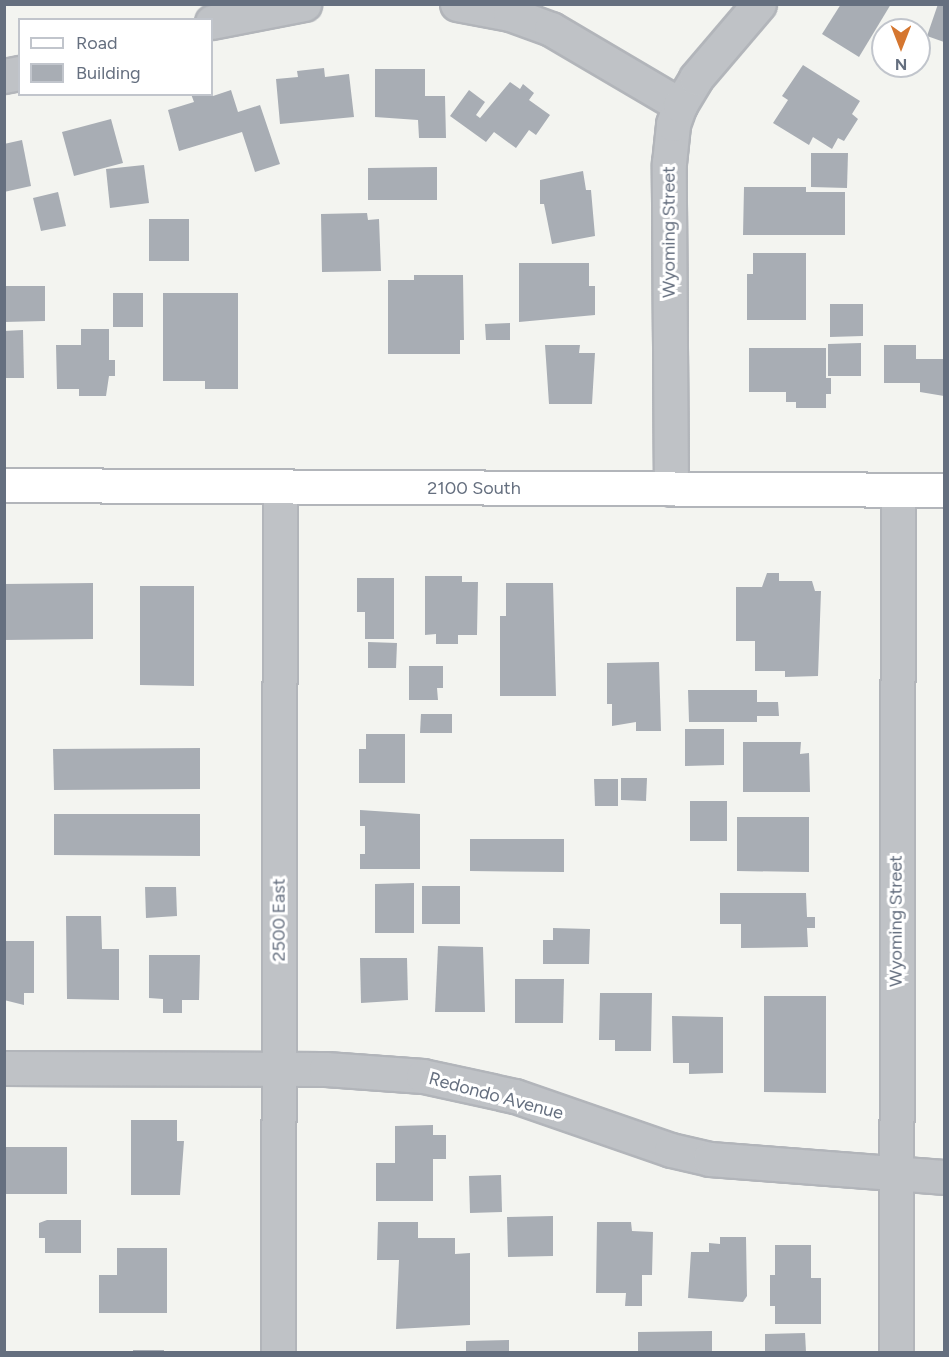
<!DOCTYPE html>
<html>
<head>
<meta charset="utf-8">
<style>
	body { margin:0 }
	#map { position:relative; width:949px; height:1357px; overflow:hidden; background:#f3f4f0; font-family:Figtree,sans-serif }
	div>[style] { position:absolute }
	.building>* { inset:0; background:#a8adb4 }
	.roads { filter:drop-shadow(2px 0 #b2b5ba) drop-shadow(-2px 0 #b2b5ba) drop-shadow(0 2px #b2b5ba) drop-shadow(0 -2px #b2b5ba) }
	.street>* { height:33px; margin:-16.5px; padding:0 16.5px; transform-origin:16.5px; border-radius:16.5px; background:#bfc2c6 }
	.secondary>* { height:33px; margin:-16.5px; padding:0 16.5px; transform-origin:16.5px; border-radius:16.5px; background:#fff }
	span { translate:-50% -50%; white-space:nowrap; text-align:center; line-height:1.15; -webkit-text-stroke:6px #fff; paint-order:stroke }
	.street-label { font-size:18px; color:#656f7f }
	.frame { position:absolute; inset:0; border:6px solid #656f7f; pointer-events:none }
	.legend { position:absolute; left:18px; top:18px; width:195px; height:78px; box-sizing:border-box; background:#fff; border:2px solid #c1c5cc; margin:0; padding:8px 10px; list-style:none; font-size:18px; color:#656f7f }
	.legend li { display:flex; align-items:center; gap:12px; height:30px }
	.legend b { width:30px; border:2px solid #c1c5cc }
	.north { position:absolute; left:871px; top:18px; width:60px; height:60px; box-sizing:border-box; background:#fff; border:2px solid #c1c5cc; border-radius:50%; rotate:180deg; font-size:16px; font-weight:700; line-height:24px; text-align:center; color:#656f7f }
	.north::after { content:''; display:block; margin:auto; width:21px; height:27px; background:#d5762f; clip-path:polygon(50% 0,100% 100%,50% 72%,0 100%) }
</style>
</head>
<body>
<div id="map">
	<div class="building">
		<div style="clip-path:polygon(841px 4px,891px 4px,859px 57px,822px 34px)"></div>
		<div style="clip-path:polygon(938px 4px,944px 4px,944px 42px,927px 36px)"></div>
		<div style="clip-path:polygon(803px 65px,860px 101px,852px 114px,858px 119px,844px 141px,838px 138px,832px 149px,813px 137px,809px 145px,773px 123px,788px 100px,782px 96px)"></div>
		<div style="clip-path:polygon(324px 68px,325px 77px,349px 74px,354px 117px,280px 124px,276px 79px,298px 77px,297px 71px)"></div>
		<div style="clip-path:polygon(375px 69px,425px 69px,425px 96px,445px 96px,446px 138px,419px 138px,418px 120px,375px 117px)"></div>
		<div style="clip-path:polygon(510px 82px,520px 89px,523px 84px,534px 93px,529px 100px,550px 115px,536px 135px,529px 130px,516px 148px,494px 132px,486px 142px,450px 116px,469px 90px,485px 102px,476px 115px,480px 118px)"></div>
		<div style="clip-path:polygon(231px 90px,238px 112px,260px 105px,280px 164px,255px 172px,242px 132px,179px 151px,168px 110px,194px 102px,191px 94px,213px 96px)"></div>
		<div style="clip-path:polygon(111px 119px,123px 163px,74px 176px,62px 132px)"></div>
		<div style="clip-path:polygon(22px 140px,31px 186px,4px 192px,4px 144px)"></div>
		<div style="clip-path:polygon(811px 153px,848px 153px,847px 188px,811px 187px)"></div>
		<div style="clip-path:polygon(144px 165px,149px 203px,110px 208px,106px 169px)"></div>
		<div style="clip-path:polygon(437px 167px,437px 200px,368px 200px,368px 168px)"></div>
		<div style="clip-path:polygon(583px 171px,586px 190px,591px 190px,595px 236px,552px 244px,544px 204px,540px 204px,540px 180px)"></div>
		<div style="clip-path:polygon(744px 187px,806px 187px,806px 192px,845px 192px,845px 235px,743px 235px)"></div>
		<div style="clip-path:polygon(58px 192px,66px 226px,41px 231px,33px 198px)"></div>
		<div style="clip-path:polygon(367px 213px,368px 220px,379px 219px,381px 271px,322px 272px,321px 214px)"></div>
		<div style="clip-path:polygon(149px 219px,189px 219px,189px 261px,149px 261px)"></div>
		<div style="clip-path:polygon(753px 253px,806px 253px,806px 320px,747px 320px,747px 274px,753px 274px)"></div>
		<div style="clip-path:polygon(519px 263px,589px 263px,589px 286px,595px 286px,595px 315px,519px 322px)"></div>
		<div style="clip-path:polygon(414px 275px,463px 275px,464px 340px,460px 340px,460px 354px,388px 354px,388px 280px,414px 280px)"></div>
		<div style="clip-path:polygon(4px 286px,45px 286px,45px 321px,4px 322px)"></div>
		<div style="clip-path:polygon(113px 293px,143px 293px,143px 327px,113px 327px)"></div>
		<div style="clip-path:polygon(163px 293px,238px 293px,238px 389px,205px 389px,205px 381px,163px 381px)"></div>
		<div style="clip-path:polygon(830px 304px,863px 304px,863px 336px,830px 337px)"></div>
		<div style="clip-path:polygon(510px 323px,510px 340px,486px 340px,485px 324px)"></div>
		<div style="clip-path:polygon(81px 329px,109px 329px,109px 360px,115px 360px,115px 376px,109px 376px,106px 396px,79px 396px,79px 389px,57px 389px,56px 345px,81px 345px)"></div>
		<div style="clip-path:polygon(23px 330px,24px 378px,4px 378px,4px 331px)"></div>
		<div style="clip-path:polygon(861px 343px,861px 376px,828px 376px,828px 344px)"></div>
		<div style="clip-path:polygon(545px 345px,580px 345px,579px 353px,595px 353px,592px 404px,549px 404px)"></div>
		<div style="clip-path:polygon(884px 345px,916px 345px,916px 359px,944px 359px,944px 396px,920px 392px,920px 383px,884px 383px)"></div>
		<div style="clip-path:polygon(749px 348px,826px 348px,826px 378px,831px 378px,831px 394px,826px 394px,826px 408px,796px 408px,796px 402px,786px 402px,786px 392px,749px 392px)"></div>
		<div style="clip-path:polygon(767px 573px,779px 573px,779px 581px,812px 581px,815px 591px,821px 591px,818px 676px,785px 677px,785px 671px,755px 671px,755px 641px,736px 641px,736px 587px,762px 587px)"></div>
		<div style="clip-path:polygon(425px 576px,462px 576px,462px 582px,478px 582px,477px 635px,458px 635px,458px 644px,436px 644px,436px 634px,425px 635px)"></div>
		<div style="clip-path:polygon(357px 578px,394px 578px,394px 639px,365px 639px,365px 612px,357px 612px)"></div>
		<div style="clip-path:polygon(93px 583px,93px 639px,4px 640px,4px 584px)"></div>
		<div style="clip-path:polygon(506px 583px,553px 583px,556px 696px,500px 696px,500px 616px,506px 616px)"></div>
		<div style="clip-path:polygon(140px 586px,194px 586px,194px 686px,140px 685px)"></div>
		<div style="clip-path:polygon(368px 642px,397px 643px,396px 668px,368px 668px)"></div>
		<div style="clip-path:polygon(659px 662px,661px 731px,636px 731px,636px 722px,612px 726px,612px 704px,607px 704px,607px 663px)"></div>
		<div style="clip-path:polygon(409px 666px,443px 666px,443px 688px,437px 688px,438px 700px,409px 700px)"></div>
		<div style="clip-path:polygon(688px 690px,757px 690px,757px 702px,778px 702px,779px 716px,757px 716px,757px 722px,689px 722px)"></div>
		<div style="clip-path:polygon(421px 714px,452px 714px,452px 733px,420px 733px)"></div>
		<div style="clip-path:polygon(685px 729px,724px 729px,724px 765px,685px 766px)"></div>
		<div style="clip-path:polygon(366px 734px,405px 734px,405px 783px,359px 783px,359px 749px,366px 749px)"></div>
		<div style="clip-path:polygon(743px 742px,801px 742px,800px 754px,809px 753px,810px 792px,743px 792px)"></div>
		<div style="clip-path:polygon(200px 748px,200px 789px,54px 790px,53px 749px)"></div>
		<div style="clip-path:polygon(621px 778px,647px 778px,646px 801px,621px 800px)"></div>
		<div style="clip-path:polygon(594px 779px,618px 779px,618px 806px,595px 806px)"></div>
		<div style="clip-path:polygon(690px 801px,727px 801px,727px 841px,690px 841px)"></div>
		<div style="clip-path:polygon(360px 810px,420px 814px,420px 869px,360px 869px,360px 854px,365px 854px,365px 826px,360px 826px)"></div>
		<div style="clip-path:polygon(54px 814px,200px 814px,200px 856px,54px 855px)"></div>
		<div style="clip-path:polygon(737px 817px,809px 817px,809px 872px,737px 871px)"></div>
		<div style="clip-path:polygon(470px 839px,564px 839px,564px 872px,470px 871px)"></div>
		<div style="clip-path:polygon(414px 883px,414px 933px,375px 933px,375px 884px)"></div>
		<div style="clip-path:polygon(422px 886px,460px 886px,460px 924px,422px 924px)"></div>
		<div style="clip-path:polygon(145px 887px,176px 887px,177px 916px,146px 918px)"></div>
		<div style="clip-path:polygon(720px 893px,806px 893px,807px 917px,815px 917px,815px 928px,807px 928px,808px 947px,741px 948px,741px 924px,720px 924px)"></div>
		<div style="clip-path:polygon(66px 916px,101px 916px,102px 949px,119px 949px,119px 1000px,67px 999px)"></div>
		<div style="clip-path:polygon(553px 928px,590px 929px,589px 964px,543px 964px,543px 940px,553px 940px)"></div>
		<div style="clip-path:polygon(4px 941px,34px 941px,34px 993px,24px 993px,24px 1005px,4px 1000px)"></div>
		<div style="clip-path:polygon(438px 946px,483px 947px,485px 1012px,435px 1012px)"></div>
		<div style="clip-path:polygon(149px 955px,200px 955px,199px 1000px,182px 1000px,182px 1013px,163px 1013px,163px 999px,149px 998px)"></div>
		<div style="clip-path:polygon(360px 958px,407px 958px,408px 1000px,361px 1003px)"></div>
		<div style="clip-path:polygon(515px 979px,564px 979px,563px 1023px,515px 1023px)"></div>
		<div style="clip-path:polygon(600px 993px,652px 993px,651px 1051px,615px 1051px,615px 1040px,599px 1040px)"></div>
		<div style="clip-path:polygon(764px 996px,826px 996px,826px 1093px,764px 1092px)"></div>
		<div style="clip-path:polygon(672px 1016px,723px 1017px,723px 1073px,689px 1074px,689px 1063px,673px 1063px)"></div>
		<div style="clip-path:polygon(131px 1120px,177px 1120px,177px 1141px,184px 1141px,180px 1195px,131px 1195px)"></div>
		<div style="clip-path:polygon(433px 1125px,433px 1135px,446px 1135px,446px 1159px,433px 1159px,433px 1201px,376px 1201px,376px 1163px,395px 1163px,395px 1126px)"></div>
		<div style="clip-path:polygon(4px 1147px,67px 1147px,67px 1194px,4px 1194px)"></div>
		<div style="clip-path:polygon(501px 1175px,502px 1212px,470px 1213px,469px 1176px)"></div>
		<div style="clip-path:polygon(553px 1216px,553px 1256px,508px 1257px,507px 1217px)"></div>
		<div style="clip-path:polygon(47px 1220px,81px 1220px,81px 1253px,45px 1253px,45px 1238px,39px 1238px,39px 1223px)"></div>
		<div style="clip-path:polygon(378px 1222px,418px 1222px,418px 1238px,455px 1238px,455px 1254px,470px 1253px,470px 1325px,396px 1329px,399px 1260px,377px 1260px)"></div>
		<div style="clip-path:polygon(597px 1222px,631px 1222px,632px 1231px,653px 1232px,652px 1275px,642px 1275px,642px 1306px,625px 1306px,626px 1293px,596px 1293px)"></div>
		<div style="clip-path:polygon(720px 1237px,746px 1237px,747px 1296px,743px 1302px,688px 1298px,691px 1252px,709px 1252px,709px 1243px,720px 1244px)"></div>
		<div style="clip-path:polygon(775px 1245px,811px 1245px,811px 1278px,821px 1278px,821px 1324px,775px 1324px,775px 1306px,770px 1306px,770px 1275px,775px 1275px)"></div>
		<div style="clip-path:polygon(117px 1248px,167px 1248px,167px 1313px,99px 1313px,99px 1275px,117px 1275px)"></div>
		<div style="clip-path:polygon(712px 1331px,712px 1352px,638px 1352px,638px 1332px)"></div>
		<div style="clip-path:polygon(805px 1333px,806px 1352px,765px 1352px,765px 1334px)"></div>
		<div style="clip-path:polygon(509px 1340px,509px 1352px,466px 1352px,466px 1341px)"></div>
		<div style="clip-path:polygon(133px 1350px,164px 1350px,164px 1352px,133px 1352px)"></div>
	</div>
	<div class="roads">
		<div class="street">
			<div style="left:457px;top:4px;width:54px;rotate:10.7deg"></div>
			<div style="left:510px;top:14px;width:44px;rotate:20.1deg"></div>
			<div style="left:551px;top:29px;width:150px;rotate:30.5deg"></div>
			<div style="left:212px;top:22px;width:94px;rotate:-11.1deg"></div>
			<div style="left:4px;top:76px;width:16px;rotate:-11deg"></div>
			<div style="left:671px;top:489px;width:326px;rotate:-90.4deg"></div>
			<div style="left:669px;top:163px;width:39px;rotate:-84deg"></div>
			<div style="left:673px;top:124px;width:20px;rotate:-70deg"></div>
			<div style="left:680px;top:105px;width:31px;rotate:-59deg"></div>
			<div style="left:696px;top:78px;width:97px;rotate:-49.6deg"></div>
			<div style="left:4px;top:1068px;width:322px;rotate:0.2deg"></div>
			<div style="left:326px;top:1069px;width:97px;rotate:4.1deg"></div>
			<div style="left:423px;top:1076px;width:94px;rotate:12.3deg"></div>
			<div style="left:515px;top:1096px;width:165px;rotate:19.1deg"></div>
			<div style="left:671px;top:1150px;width:40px;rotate:13deg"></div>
			<div style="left:710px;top:1159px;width:235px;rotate:4.4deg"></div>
			<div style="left:278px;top:1352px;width:865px;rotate:-89.87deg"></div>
			<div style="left:896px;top:1352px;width:862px;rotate:-89.87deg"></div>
		</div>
		<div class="secondary">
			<div style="left:4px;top:485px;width:940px;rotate:0.3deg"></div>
		</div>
	</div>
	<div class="street-label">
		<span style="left:669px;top:232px;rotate:-90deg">Wyoming Street</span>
		<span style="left:474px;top:488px">2100 South</span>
		<span style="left:279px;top:920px;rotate:-90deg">2500 East</span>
		<span style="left:896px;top:921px;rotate:-90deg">Wyoming Street</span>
		<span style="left:496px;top:1096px;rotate:15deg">Redondo Avenue</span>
	</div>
	<div class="frame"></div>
	<ul class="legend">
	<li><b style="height:8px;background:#fff"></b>Road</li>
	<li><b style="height:16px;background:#a8adb4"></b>Building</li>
	</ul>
	<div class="north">N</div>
</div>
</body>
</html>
